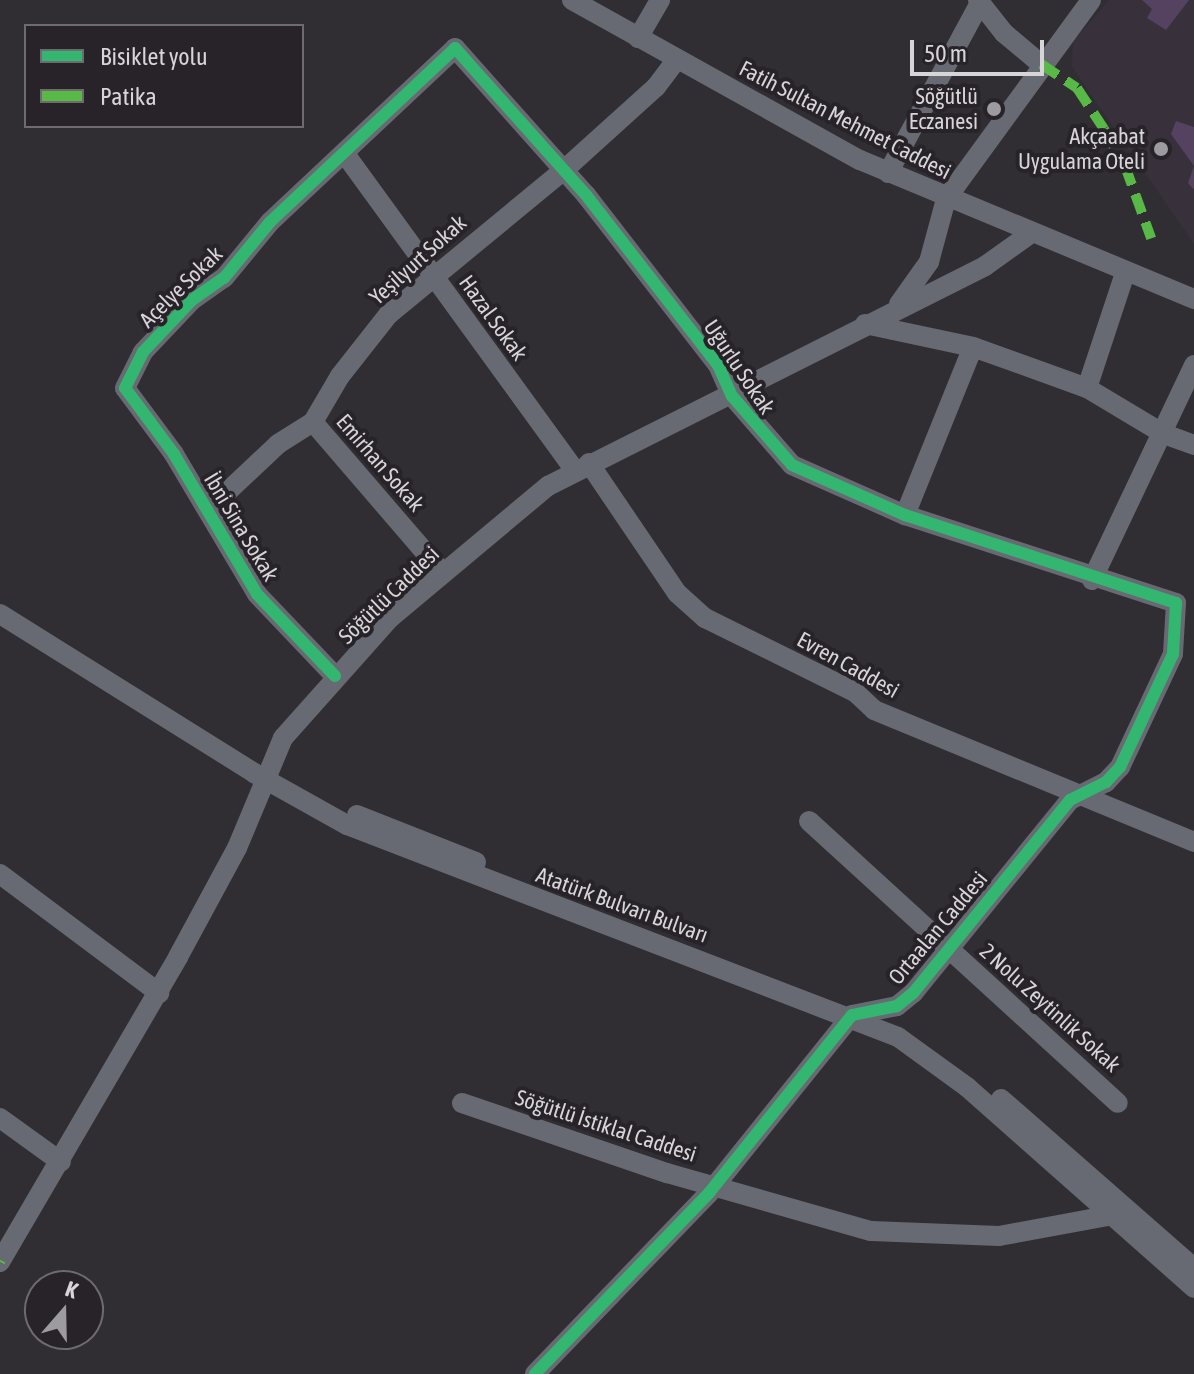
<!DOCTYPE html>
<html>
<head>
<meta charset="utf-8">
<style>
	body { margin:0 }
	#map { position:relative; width:1194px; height:1374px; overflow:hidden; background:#302e32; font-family:"Asap Condensed",sans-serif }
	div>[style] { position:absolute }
	.built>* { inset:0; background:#38313c }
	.green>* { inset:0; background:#554160 }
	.minor>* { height:20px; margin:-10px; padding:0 10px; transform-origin:10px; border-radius:10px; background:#676a72 }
	.quiet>* { height:10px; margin-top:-5px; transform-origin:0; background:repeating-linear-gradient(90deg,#58b947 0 20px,transparent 0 30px) }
	.cycleway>* { height:12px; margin:-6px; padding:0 6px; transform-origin:6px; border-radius:6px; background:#33b770 }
	.dots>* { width:22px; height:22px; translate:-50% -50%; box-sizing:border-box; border:4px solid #272329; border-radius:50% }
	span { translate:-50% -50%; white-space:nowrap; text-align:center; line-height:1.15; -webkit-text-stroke:8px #272329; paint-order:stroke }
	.poi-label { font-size:22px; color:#d8d5d9 }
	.right { translate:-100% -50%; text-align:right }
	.street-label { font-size:22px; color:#d8d5d9 }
	.legend { position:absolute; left:24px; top:24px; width:280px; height:104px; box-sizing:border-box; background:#272329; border:2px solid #6e6a6f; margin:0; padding:10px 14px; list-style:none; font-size:24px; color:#d8d5d9 }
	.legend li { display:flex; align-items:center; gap:16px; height:40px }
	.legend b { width:40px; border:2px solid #6e6a6f }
	.north { position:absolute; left:24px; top:1270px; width:80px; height:80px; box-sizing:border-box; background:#272329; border:2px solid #6e6a6f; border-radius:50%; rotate:20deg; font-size:22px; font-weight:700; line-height:32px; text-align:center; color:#d8d5d9 }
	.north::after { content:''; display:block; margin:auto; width:28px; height:36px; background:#9d9b9f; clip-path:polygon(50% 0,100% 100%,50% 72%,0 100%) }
	.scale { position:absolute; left:910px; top:40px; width:134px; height:36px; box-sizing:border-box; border:4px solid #d8d5d9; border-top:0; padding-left:10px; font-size:24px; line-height:28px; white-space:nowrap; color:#d8d5d9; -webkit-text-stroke:6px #272329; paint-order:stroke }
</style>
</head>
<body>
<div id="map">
	<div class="built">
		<div style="clip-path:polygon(1109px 0,1194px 0,1194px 244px,1072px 67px,1073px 42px)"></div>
	</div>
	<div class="green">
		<div style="clip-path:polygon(1142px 0,1189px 0,1166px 30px,1147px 18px,1152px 9px)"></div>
		<div style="clip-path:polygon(1176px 121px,1194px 127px,1194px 188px,1193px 189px,1188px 183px,1194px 166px,1171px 134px)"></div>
	</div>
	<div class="minor">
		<div style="left:572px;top:0;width:329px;rotate:29.1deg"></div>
		<div style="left:860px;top:160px;width:362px;rotate:22.6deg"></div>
		<div style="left:978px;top:0;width:42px;rotate:51.8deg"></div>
		<div style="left:1004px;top:33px;width:48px;rotate:40deg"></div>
		<div style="left:638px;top:38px;width:44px;rotate:-59.9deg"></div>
		<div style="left:345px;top:154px;width:392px;rotate:54deg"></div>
		<div style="left:888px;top:173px;width:193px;rotate:-61.6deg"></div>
		<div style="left:899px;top:304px;width:52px;rotate:-54.5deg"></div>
		<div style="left:929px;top:262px;width:65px;rotate:-74.9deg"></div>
		<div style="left:946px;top:199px;width:246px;rotate:-53.9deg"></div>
		<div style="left:865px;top:324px;width:110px;rotate:12deg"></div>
		<div style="left:973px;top:347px;width:121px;rotate:19.8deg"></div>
		<div style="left:1087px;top:388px;width:90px;rotate:30.9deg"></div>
		<div style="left:1164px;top:434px;width:32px;rotate:20deg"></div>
		<div style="left:1087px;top:388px;width:121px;rotate:-71.7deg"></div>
		<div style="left:313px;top:422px;width:196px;rotate:49.3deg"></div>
		<div style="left:589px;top:463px;width:157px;rotate:55.9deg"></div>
		<div style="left:677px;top:593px;width:38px;rotate:42deg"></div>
		<div style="left:705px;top:618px;width:167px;rotate:26.3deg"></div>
		<div style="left:855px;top:692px;width:26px;rotate:43deg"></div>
		<div style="left:874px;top:710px;width:346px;rotate:22.4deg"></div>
		<div style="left:208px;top:510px;width:96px;rotate:-43.3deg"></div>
		<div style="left:278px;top:444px;width:41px;rotate:-32.2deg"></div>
		<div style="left:313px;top:422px;width:53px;rotate:-59.6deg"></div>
		<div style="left:340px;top:376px;width:78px;rotate:-51.8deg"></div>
		<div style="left:388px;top:315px;width:228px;rotate:-39.5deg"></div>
		<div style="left:564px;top:170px;width:124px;rotate:-42.1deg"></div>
		<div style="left:656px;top:87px;width:35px;rotate:-53deg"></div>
		<div style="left:905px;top:515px;width:181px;rotate:-68deg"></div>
		<div style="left:1092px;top:580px;width:238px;rotate:-64.6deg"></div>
		<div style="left:0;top:614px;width:300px;rotate:32deg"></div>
		<div style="left:254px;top:773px;width:107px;rotate:29.2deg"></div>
		<div style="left:347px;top:825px;width:590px;rotate:21.04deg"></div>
		<div style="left:898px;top:1037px;width:85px;rotate:35.9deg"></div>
		<div style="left:967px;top:1087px;width:303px;rotate:41.5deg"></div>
		<div style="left:335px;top:676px;width:113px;rotate:-133.6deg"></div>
		<div style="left:257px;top:594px;width:163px;rotate:-120.7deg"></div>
		<div style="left:174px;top:454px;width:82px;rotate:-126.6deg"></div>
		<div style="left:125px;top:388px;width:40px;rotate:-63.4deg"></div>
		<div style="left:143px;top:352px;width:71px;rotate:-46.7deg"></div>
		<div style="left:192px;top:300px;width:39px;rotate:-35deg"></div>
		<div style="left:224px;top:278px;width:72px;rotate:-50.6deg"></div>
		<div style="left:270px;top:222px;width:254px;rotate:-43.2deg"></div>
		<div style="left:455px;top:48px;width:197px;rotate:48.3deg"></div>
		<div style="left:586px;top:195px;width:215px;rotate:52.2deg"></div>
		<div style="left:718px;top:365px;width:34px;rotate:66deg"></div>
		<div style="left:732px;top:396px;width:91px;rotate:49deg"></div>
		<div style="left:792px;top:465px;width:124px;rotate:23.9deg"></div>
		<div style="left:905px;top:515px;width:285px;rotate:18deg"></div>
		<div style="left:1176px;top:603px;width:51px;rotate:93.4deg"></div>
		<div style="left:1173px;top:654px;width:125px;rotate:115.1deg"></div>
		<div style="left:1120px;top:767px;width:21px;rotate:133deg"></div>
		<div style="left:1106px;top:782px;width:40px;rotate:153.4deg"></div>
		<div style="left:1070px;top:800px;width:249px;rotate:129.1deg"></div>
		<div style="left:913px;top:993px;width:21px;rotate:141deg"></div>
		<div style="left:897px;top:1006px;width:46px;rotate:168.7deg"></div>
		<div style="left:852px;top:1015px;width:228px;rotate:128.8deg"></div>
		<div style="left:709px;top:1193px;width:251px;rotate:133.9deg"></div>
		<div style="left:357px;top:815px;width:128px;rotate:21.6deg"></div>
		<div style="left:809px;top:821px;width:418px;rotate:42.4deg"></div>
		<div style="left:0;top:874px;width:199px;rotate:36.8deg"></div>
		<div style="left:1001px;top:1099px;width:257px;rotate:41.2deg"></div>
		<div style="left:462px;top:1103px;width:217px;rotate:18.9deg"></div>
		<div style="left:667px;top:1173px;width:212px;rotate:15.9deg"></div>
		<div style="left:871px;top:1231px;width:128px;rotate:2.2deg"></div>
		<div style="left:999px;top:1236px;width:115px;rotate:-10.5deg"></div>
		<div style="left:0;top:1118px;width:75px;rotate:35.8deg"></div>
		<div style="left:0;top:1262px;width:353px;rotate:-59.7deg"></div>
		<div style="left:178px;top:957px;width:124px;rotate:-61.6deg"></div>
		<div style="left:237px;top:848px;width:119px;rotate:-67.3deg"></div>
		<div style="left:283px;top:738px;width:161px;rotate:-48.3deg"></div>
		<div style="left:390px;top:618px;width:206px;rotate:-39.9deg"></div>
		<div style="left:548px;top:486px;width:489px;rotate:-26.7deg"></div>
		<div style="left:985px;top:266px;width:55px;rotate:-35.4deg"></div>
	</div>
	<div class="quiet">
		<div style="left:1041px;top:64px;width:43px;rotate:33.7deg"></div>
		<div style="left:1077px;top:88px;width:49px;rotate:56.6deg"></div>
		<div style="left:1104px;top:129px;width:43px;rotate:60.4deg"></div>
		<div style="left:1125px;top:166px;width:77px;rotate:70.1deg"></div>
		<div style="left:0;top:1262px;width:2px;rotate:-63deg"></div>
	</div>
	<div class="cycleway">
		<div style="left:335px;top:676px;width:113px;rotate:-133.6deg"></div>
		<div style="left:257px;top:594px;width:163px;rotate:-120.7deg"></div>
		<div style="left:174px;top:454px;width:82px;rotate:-126.6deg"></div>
		<div style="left:125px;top:388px;width:40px;rotate:-63.4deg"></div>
		<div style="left:143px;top:352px;width:71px;rotate:-46.7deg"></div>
		<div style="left:192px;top:300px;width:39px;rotate:-35deg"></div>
		<div style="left:224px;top:278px;width:72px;rotate:-50.6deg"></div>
		<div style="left:270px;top:222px;width:254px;rotate:-43.2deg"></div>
		<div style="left:455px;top:48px;width:197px;rotate:48.3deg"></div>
		<div style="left:586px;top:195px;width:215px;rotate:52.2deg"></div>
		<div style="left:718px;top:365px;width:34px;rotate:66deg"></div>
		<div style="left:732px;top:396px;width:91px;rotate:49deg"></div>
		<div style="left:792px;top:465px;width:124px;rotate:23.9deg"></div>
		<div style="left:905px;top:515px;width:285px;rotate:18deg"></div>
		<div style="left:1176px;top:603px;width:51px;rotate:93.4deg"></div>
		<div style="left:1173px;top:654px;width:125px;rotate:115.1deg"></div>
		<div style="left:1120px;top:767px;width:21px;rotate:133deg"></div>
		<div style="left:1106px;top:782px;width:40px;rotate:153.4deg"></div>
		<div style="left:1070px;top:800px;width:249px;rotate:129.1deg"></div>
		<div style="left:913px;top:993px;width:21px;rotate:141deg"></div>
		<div style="left:897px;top:1006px;width:46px;rotate:168.7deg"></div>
		<div style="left:852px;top:1015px;width:228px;rotate:128.8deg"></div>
		<div style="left:709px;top:1193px;width:251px;rotate:133.9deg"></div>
	</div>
	<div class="dots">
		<div style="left:994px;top:109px;background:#9d9b9f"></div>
		<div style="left:1161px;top:149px;background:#9d9b9f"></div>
	</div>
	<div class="poi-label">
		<span class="right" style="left:978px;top:109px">Söğütlü<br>Eczanesi</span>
		<span class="right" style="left:1145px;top:149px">Akçaabat<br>Uygulama Oteli</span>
	</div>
	<div class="street-label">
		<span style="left:845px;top:120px;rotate:27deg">Fatih Sultan Mehmet Caddesi</span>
		<span style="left:418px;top:260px;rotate:-42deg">Yeşilyurt Sokak</span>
		<span style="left:181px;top:287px;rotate:-44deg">Açelye Sokak</span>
		<span style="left:493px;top:318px;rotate:54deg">Hazal Sokak</span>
		<span style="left:739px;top:367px;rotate:56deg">Uğurlu Sokak</span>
		<span style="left:380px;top:463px;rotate:49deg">Emirhan Sokak</span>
		<span style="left:241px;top:527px;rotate:59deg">İbni Sina Sokak</span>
		<span style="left:389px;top:595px;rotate:-44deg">Söğütlü Caddesi</span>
		<span style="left:848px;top:665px;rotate:29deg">Evren Caddesi</span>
		<span style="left:622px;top:905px;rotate:20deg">Atatürk Bulvarı Bulvarı</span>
		<span style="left:938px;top:928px;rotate:-50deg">Ortaalan Caddesi</span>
		<span style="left:1050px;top:1008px;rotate:42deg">2 Nolu Zeytinlik Sokak</span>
		<span style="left:606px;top:1126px;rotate:18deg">Söğütlü İstiklal Caddesi</span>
	</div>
	<ul class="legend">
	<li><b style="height:10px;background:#33b770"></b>Bisiklet yolu</li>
	<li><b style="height:10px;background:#58b947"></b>Patika</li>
	</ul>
	<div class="north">K</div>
	<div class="scale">50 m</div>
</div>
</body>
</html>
